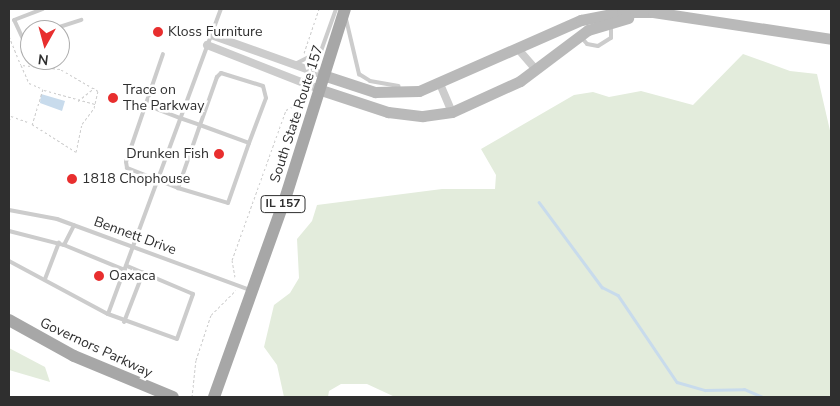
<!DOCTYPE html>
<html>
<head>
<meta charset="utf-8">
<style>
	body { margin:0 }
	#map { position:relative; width:840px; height:406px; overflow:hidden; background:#fff; font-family:"Nunito Sans",sans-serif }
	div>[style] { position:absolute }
	.green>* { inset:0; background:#e3ecdc }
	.water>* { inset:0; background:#c8dbec }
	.stream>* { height:2.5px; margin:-1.25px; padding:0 1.25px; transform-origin:1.25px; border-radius:1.25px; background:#c8dbec }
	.path>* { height:1px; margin-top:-0.5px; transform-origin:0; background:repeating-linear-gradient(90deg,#ccc 0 2.5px,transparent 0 5px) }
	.lane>* { height:4px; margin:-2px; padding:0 2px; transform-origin:2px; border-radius:2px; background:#ccc }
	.street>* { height:8px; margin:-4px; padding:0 4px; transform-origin:4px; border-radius:4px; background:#ccc }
	.secondary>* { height:11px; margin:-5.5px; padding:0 5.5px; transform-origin:5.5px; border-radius:5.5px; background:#b9b9b9 }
	.primary>* { height:12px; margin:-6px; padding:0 6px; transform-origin:6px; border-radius:6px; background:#a7a7a7 }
	.dots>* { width:14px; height:14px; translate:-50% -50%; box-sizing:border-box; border:2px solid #fff; border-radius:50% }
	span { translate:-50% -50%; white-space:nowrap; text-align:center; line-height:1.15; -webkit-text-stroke:5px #fff; paint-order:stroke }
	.shield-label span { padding:1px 4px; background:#fff; border:1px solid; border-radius:4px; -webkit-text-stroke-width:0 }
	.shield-label { font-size:12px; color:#2f2f2f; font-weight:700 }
	.poi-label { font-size:14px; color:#2f2f2f }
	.left { translate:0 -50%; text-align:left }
	.right { translate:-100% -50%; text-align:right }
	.street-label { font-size:14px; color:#2f2f2f }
	.frame { position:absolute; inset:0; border:10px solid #2f2f2f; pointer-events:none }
	.north { position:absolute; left:20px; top:20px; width:50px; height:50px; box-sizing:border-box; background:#fff; border:1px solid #acacac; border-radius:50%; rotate:187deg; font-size:14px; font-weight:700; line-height:20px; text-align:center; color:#2f2f2f }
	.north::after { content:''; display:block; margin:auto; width:18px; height:22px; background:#e82e2e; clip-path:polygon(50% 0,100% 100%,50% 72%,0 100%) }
</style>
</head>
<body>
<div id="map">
	<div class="green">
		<div style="clip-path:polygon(743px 54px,790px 71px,817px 74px,831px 135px,831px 397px,395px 397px,367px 384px,341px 384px,329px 391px,328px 397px,284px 397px,277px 365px,264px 347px,274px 305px,290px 293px,299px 278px,297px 239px,312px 221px,317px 205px,442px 189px,495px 189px,496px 175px,481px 149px,574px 95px,593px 92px,609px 97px,641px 91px,693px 105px)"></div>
		<div style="clip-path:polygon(9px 348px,45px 367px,50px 382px,9px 370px)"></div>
	</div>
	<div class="water">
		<div style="clip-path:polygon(41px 94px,65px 101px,62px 111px,40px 103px)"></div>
	</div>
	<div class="stream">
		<div style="left:539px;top:202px;width:106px;rotate:53.5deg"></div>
		<div style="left:602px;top:287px;width:18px;rotate:27deg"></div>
		<div style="left:618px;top:295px;width:105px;rotate:55.9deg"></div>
		<div style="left:677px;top:382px;width:29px;rotate:16deg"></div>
		<div style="left:705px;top:390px;width:39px;rotate:-1deg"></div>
		<div style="left:744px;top:389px;width:21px;rotate:23deg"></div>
	</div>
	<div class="path">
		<div style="left:9px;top:36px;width:31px;rotate:68deg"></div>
		<div style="left:21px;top:65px;width:20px;rotate:66deg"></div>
		<div style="left:29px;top:83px;width:15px;rotate:23deg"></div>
		<div style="left:43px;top:89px;width:37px;rotate:107deg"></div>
		<div style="left:32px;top:124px;width:52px;rotate:32.5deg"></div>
		<div style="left:76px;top:152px;width:29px;rotate:-78deg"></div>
		<div style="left:82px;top:124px;width:20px;rotate:-53deg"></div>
		<div style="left:94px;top:108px;width:17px;rotate:-77deg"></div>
		<div style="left:98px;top:91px;width:44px;rotate:-149.9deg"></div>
		<div style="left:60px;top:69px;width:39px;rotate:-174deg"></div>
		<div style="left:304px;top:53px;width:46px;rotate:-71.2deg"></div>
		<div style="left:44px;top:90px;width:53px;rotate:15.4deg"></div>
		<div style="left:78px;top:101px;width:21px;rotate:-39deg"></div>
		<div style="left:9px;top:121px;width:5px;rotate:-68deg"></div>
		<div style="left:11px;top:116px;width:20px;rotate:20deg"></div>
		<div style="left:235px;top:277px;width:17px;rotate:-100deg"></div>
		<div style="left:232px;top:260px;width:159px;rotate:-70.2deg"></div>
		<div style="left:286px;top:110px;width:16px;rotate:-27deg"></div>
		<div style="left:300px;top:103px;width:13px;rotate:-63deg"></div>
		<div style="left:192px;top:397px;width:37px;rotate:-84deg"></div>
		<div style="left:196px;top:360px;width:47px;rotate:-71.6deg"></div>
		<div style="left:211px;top:315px;width:35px;rotate:-45deg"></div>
	</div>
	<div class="lane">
		<div style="left:346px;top:19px;width:57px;rotate:76.7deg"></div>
		<div style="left:359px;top:74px;width:13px;rotate:32deg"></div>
		<div style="left:370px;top:81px;width:29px;rotate:10deg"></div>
		<div style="left:50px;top:30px;width:33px;rotate:-18deg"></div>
		<div style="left:30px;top:37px;width:7px;rotate:164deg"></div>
		<div style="left:23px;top:39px;width:21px;rotate:-115deg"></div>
		<div style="left:14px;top:20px;width:31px;rotate:-21deg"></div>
		<div style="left:581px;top:37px;width:9px;rotate:49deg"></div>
		<div style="left:587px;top:44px;width:11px;rotate:10deg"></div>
		<div style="left:598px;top:46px;width:15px;rotate:-32deg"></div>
		<div style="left:611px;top:38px;width:13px;rotate:-90deg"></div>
		<div style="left:297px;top:63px;width:27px;rotate:-27deg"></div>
		<div style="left:321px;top:51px;width:45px;rotate:-70.3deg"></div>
		<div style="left:146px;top:105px;width:36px;rotate:21deg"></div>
		<div style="left:180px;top:118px;width:21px;rotate:19deg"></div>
		<div style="left:200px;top:125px;width:52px;rotate:20.2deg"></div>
		<div style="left:249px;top:143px;width:48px;rotate:-69.3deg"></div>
		<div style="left:266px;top:98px;width:12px;rotate:-104deg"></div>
		<div style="left:263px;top:86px;width:44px;rotate:-162.8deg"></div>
		<div style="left:221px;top:73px;width:6px;rotate:135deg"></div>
		<div style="left:217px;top:77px;width:51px;rotate:109.5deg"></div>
		<div style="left:200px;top:125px;width:67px;rotate:109.2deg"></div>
		<div style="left:178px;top:188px;width:55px;rotate:-158.6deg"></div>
		<div style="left:127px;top:168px;width:6px;rotate:-99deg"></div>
		<div style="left:126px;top:162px;width:114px;rotate:-71.1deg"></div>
		<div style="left:178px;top:188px;width:52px;rotate:16.7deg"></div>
		<div style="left:228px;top:203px;width:64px;rotate:-70.7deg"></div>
		<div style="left:9px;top:210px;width:49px;rotate:10.6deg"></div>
		<div style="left:57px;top:219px;width:206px;rotate:20.2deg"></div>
		<div style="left:9px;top:231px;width:57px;rotate:14.3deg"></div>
		<div style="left:64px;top:245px;width:22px;rotate:-63deg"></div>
		<div style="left:64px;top:245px;width:66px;rotate:22.3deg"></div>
		<div style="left:9px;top:261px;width:112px;rotate:28.2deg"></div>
		<div style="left:108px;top:314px;width:325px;rotate:-69.7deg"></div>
		<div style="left:45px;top:279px;width:39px;rotate:-69deg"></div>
		<div style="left:108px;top:314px;width:73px;rotate:19.9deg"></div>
		<div style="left:177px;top:339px;width:48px;rotate:-70.4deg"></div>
		<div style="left:193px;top:294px;width:72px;rotate:-157deg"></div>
		<div style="left:124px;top:322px;width:53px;rotate:-68.8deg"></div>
	</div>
	<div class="street">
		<div style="left:211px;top:35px;width:122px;rotate:19.6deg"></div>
		<div style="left:207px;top:45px;width:123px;rotate:21.5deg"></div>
		<div style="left:518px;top:49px;width:28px;rotate:49deg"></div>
		<div style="left:440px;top:84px;width:30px;rotate:67deg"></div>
	</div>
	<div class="secondary">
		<div style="left:326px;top:76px;width:52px;rotate:18.1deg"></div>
		<div style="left:375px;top:92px;width:44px;rotate:-1.3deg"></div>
		<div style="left:419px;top:91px;width:177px;rotate:-23.7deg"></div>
		<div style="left:581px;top:20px;width:42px;rotate:-11deg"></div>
		<div style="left:622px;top:12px;width:31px"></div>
		<div style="left:653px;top:12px;width:180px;rotate:8.6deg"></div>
		<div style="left:321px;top:90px;width:71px;rotate:18.2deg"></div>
		<div style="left:388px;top:112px;width:35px;rotate:7deg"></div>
		<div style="left:423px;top:116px;width:29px;rotate:-8deg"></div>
		<div style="left:452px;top:112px;width:75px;rotate:-24.5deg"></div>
		<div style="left:520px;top:81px;width:85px;rotate:-36.9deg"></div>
		<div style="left:588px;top:30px;width:42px;rotate:-16.7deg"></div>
	</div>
	<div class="primary">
		<div style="left:9px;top:320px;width:74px;rotate:29deg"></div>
		<div style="left:74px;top:356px;width:107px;rotate:22.5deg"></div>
		<div style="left:214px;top:397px;width:210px;rotate:-70.3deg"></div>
		<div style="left:285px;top:199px;width:199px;rotate:-72.5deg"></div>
	</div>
	<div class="dots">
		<div style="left:158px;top:32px;background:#e82e2e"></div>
		<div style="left:113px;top:98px;background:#e82e2e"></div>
		<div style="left:219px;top:154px;background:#e82e2e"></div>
		<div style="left:72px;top:179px;background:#e82e2e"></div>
		<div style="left:99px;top:276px;background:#e82e2e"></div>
	</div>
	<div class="shield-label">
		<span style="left:283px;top:204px">IL 157</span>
	</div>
	<div class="poi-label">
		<span class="left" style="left:168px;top:32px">Kloss Furniture</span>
		<span class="left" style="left:123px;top:98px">Trace on<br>The Parkway</span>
		<span class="right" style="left:209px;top:154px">Drunken Fish</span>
		<span class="left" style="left:82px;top:179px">1818 Chophouse</span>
		<span class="left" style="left:109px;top:276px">Oaxaca</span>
	</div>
	<div class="street-label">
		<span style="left:297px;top:114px;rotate:-72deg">South State Route 157</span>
		<span style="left:135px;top:236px;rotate:20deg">Bennett Drive</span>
		<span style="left:96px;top:348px;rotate:25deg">Governors Parkway</span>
	</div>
	<div class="frame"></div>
	<div class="north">N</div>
</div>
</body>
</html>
